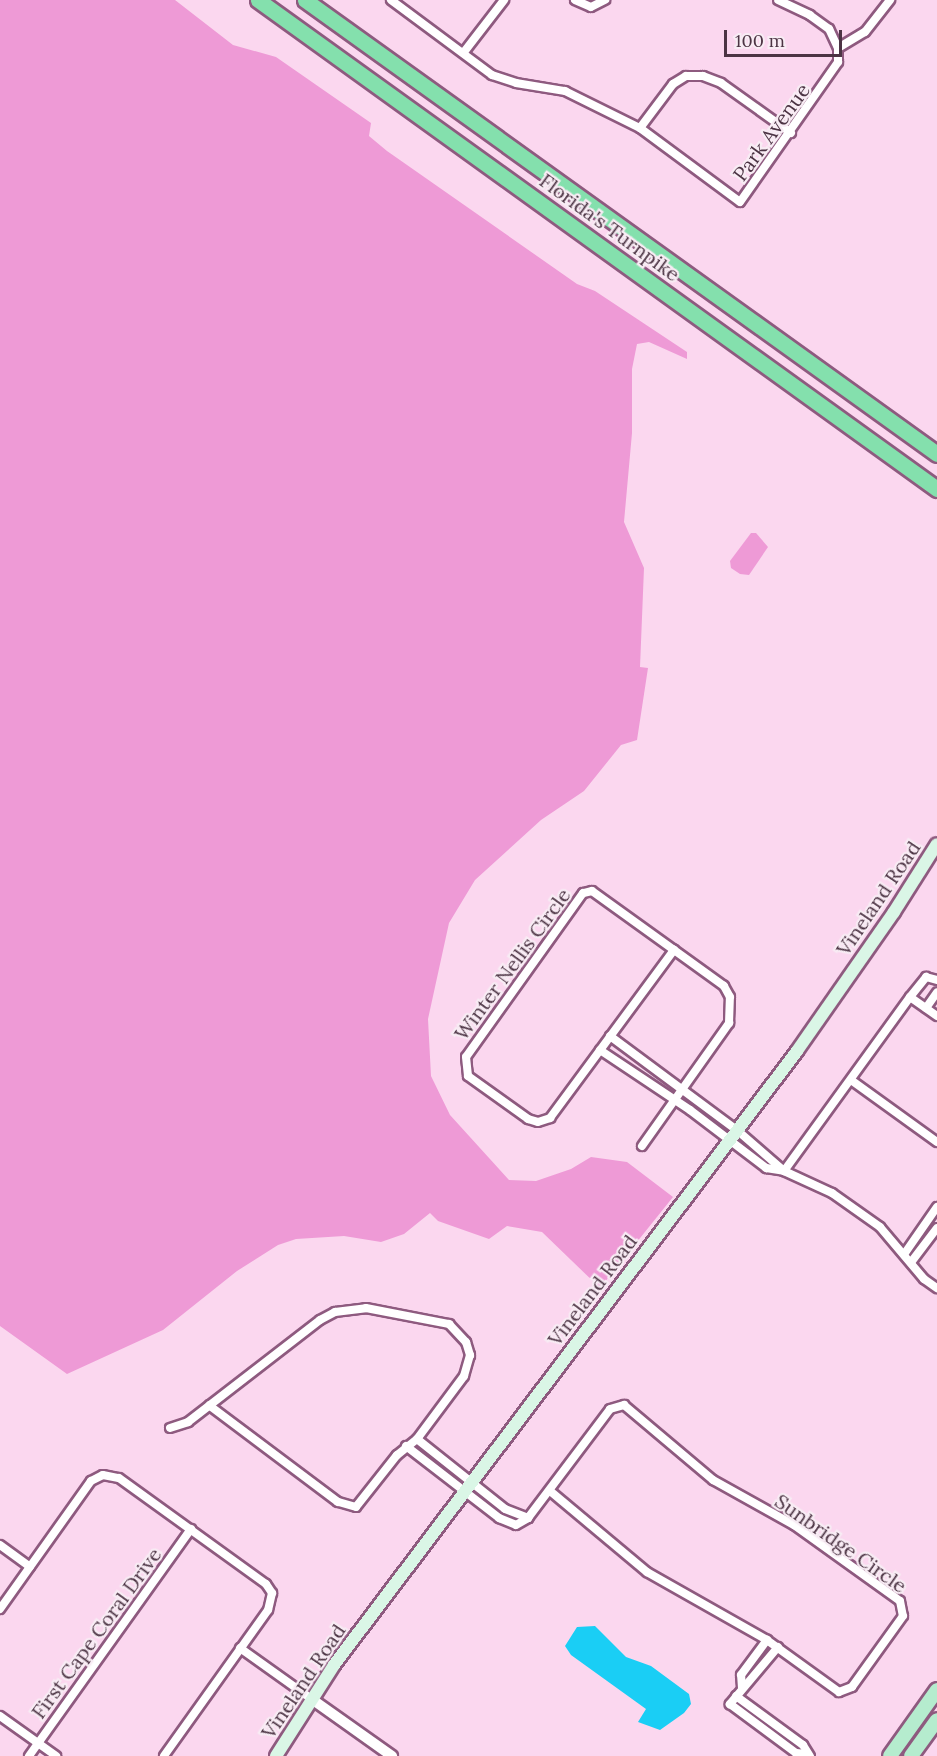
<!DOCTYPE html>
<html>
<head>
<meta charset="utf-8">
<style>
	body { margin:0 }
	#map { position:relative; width:937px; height:1756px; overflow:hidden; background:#fbd7ef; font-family:Lora,serif }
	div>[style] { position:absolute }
	.green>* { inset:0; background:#ee9ad6 }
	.water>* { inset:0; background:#1acef5 }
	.roads { filter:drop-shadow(2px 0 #8e5a7f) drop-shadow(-2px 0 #8e5a7f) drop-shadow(0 2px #8e5a7f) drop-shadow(0 -2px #8e5a7f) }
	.minor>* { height:8px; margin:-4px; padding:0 4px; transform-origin:4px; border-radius:4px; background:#fff }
	.tertiary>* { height:10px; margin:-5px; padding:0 5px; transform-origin:5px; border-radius:5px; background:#fff }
	.secondary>* { height:12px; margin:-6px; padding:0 6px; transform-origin:6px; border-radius:6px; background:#daf6e6 }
	.primary>* { height:14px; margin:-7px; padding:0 7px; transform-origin:7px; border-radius:7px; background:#b5ecce }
	.motorway>* { height:15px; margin:-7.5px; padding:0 7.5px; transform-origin:7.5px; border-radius:7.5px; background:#84e0ad }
	span { translate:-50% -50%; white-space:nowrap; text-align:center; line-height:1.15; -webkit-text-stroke:4.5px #f8ecf4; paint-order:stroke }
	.street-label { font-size:20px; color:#4c3444 }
	.scale { position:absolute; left:724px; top:30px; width:118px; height:27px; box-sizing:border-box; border:3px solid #4c3444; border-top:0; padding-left:8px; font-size:18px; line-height:21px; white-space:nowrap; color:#4c3444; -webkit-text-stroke:4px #f8ecf4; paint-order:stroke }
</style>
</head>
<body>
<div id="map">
	<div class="green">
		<div style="clip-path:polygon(0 0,175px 0,233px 45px,276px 57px,371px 123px,369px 136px,387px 151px,577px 284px,595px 291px,687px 352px,687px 359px,649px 342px,637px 344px,632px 369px,632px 433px,624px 522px,644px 568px,640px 667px,648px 668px,637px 740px,621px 745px,584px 791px,541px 820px,475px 880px,449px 923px,428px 1019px,431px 1076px,450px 1115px,509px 1180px,536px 1181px,571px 1169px,591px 1157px,627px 1162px,673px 1197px,600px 1288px,542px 1232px,507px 1226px,489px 1239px,438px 1221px,430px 1213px,404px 1234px,381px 1242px,344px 1236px,296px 1239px,278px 1245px,237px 1271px,163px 1330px,67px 1374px,0 1326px)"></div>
		<div style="clip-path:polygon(751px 533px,756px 533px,768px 547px,749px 575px,740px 574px,731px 568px,730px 561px)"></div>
	</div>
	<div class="water">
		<div style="clip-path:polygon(595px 1626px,626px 1657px,651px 1666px,689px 1694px,691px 1704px,684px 1713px,660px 1730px,638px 1722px,646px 1709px,571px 1655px,565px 1646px,577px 1627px)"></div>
	</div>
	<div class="roads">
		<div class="minor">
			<div style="left:391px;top:0;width:126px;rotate:36.6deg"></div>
			<div style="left:492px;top:75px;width:25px;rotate:18deg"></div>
			<div style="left:516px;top:83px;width:50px;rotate:9.3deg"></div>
			<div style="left:565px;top:91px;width:84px;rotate:26.3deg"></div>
			<div style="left:640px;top:128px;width:124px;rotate:36.5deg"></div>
			<div style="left:740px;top:202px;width:171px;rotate:-55deg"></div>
			<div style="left:838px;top:62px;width:14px;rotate:-90deg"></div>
			<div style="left:838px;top:48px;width:21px;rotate:-115deg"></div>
			<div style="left:829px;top:29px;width:24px;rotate:-144deg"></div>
			<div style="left:810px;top:15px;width:35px;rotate:-155deg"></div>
			<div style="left:575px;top:0;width:17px;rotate:24deg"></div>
			<div style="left:591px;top:7px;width:16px;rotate:-27deg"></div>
			<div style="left:838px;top:48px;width:31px;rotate:-31deg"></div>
			<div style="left:865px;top:32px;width:41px;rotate:-52deg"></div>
			<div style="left:464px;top:52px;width:66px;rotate:-52.4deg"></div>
			<div style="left:640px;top:128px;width:55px;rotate:-53.1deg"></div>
			<div style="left:673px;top:84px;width:15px;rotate:-32deg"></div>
			<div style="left:686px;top:76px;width:17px"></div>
			<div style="left:703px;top:76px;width:19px;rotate:21deg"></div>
			<div style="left:721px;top:83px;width:86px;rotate:35.5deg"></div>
			<div style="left:910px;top:997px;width:26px;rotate:-51deg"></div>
			<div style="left:926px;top:977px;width:11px;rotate:15deg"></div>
			<div style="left:926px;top:1008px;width:19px;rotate:-55deg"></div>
			<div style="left:610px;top:1036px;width:159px;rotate:36.6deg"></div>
			<div style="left:738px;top:1131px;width:61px;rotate:41deg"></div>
			<div style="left:600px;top:1050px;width:108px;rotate:33.7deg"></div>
			<div style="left:690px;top:1110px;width:96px;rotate:37.3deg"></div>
			<div style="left:766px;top:1168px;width:18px;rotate:9deg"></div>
			<div style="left:784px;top:1171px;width:53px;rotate:24.6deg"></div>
			<div style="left:832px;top:1193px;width:59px;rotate:35.3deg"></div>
			<div style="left:880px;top:1227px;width:68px;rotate:49.8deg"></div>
			<div style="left:924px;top:1279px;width:16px;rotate:35deg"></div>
			<div style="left:851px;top:1080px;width:106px;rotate:35.8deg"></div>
			<div style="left:642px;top:1146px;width:151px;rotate:-54.7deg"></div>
			<div style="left:729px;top:1023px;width:26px;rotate:-88deg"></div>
			<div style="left:730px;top:997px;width:13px;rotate:-119deg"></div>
			<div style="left:724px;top:986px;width:62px;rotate:-144.2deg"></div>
			<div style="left:674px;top:950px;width:101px;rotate:-144.3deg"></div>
			<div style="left:592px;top:891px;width:9px;rotate:167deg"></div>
			<div style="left:583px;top:893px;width:201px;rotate:125.5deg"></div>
			<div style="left:466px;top:1057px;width:19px;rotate:84deg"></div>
			<div style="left:468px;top:1076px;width:74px;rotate:35.6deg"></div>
			<div style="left:528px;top:1119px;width:10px;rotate:17deg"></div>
			<div style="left:538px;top:1122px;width:13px;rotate:-18deg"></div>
			<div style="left:550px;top:1118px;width:209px;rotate:-53.6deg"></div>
			<div style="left:784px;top:1171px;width:215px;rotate:-54.1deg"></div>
			<div style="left:910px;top:997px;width:33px;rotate:35deg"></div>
			<div style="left:905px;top:1253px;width:56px;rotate:-55.2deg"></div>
			<div style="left:912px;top:1261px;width:41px;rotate:-52.9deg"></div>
			<div style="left:170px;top:1428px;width:19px;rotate:-18deg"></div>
			<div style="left:188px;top:1422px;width:167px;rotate:-37.7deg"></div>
			<div style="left:320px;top:1320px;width:17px;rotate:-28deg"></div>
			<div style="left:335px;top:1312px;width:31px;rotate:-7deg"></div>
			<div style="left:366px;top:1308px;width:85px;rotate:10.9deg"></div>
			<div style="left:449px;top:1324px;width:25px;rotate:47deg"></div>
			<div style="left:466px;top:1342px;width:14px;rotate:73deg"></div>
			<div style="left:470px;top:1355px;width:22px;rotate:106deg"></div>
			<div style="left:464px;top:1376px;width:79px;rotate:126.7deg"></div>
			<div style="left:417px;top:1439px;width:26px;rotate:141deg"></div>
			<div style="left:397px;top:1455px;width:66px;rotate:128.3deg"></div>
			<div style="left:356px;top:1507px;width:19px;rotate:-164deg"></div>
			<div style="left:338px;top:1502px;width:161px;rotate:-143.1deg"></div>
			<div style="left:417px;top:1439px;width:112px;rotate:38.5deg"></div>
			<div style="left:505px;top:1509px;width:25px;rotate:21deg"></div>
			<div style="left:406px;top:1446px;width:118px;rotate:37.7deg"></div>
			<div style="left:499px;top:1518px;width:18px;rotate:22deg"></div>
			<div style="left:516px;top:1525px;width:14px;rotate:-30deg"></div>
			<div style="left:528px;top:1518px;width:136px;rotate:-53deg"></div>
			<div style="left:610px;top:1409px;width:15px;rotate:-16deg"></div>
			<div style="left:624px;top:1405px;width:116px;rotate:40.1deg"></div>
			<div style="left:713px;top:1480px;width:93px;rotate:29.1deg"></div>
			<div style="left:794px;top:1525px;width:130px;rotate:35.6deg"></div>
			<div style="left:900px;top:1601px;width:15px;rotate:79deg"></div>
			<div style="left:903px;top:1616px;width:87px;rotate:125.7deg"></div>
			<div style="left:852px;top:1687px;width:14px;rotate:159deg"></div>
			<div style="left:839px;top:1692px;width:89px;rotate:-144.2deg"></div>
			<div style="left:767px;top:1640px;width:138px;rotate:-150.5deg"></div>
			<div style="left:647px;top:1572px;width:126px;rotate:-140.1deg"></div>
			<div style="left:0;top:1545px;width:37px;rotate:36deg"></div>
			<div style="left:0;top:1609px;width:157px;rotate:-54.6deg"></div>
			<div style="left:91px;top:1481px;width:13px;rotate:-27deg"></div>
			<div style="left:103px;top:1475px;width:16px;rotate:11deg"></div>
			<div style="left:119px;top:1478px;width:181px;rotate:35.8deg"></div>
			<div style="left:266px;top:1584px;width:11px;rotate:56deg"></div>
			<div style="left:272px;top:1593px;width:17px;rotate:103deg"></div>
			<div style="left:268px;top:1610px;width:179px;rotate:125.5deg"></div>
			<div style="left:778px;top:1647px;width:75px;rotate:130.1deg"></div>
			<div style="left:730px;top:1704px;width:82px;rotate:36.6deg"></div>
			<div style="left:796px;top:1753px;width:11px;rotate:5deg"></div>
			<div style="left:240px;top:1648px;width:90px;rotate:35.5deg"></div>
			<div style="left:742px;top:1688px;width:13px;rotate:-94deg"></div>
			<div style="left:741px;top:1675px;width:44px;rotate:-53.4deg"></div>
			<div style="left:736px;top:1696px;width:83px;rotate:36.2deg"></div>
			<div style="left:803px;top:1745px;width:13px;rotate:58deg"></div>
			<div style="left:0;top:1716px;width:69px;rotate:35.5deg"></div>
			<div style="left:29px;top:1756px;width:279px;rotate:-54.5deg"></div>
		</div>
		<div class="tertiary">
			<div style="left:313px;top:1700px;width:97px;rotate:35.3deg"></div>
		</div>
		<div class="secondary">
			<div style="left:276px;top:1756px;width:108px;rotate:-57.5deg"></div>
			<div style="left:334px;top:1665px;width:769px;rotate:-52.98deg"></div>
			<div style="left:797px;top:1051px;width:169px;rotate:-55.1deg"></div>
			<div style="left:894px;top:912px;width:80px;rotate:-57.7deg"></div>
		</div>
		<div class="primary">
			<div style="left:890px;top:1756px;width:81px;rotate:-54.5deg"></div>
			<div style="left:911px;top:1756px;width:44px;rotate:-54.2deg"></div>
		</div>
		<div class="motorway">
			<div style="left:258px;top:0;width:837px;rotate:35.76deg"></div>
			<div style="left:305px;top:0;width:778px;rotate:35.69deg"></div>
		</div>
	</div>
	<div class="street-label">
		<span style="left:771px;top:132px;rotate:-54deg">Park Avenue</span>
		<span style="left:610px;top:227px;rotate:36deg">Florida's Turnpike</span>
		<span style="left:878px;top:898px;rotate:-56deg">Vineland Road</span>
		<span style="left:512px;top:964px;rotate:-54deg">Winter Nellis Circle</span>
		<span style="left:592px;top:1290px;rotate:-53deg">Vineland Road</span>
		<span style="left:841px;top:1543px;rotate:35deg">Sunbridge Circle</span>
		<span style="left:96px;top:1633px;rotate:-54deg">First Cape Coral Drive</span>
		<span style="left:303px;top:1681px;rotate:-56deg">Vineland Road</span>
	</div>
	<div class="scale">100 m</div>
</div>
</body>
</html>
